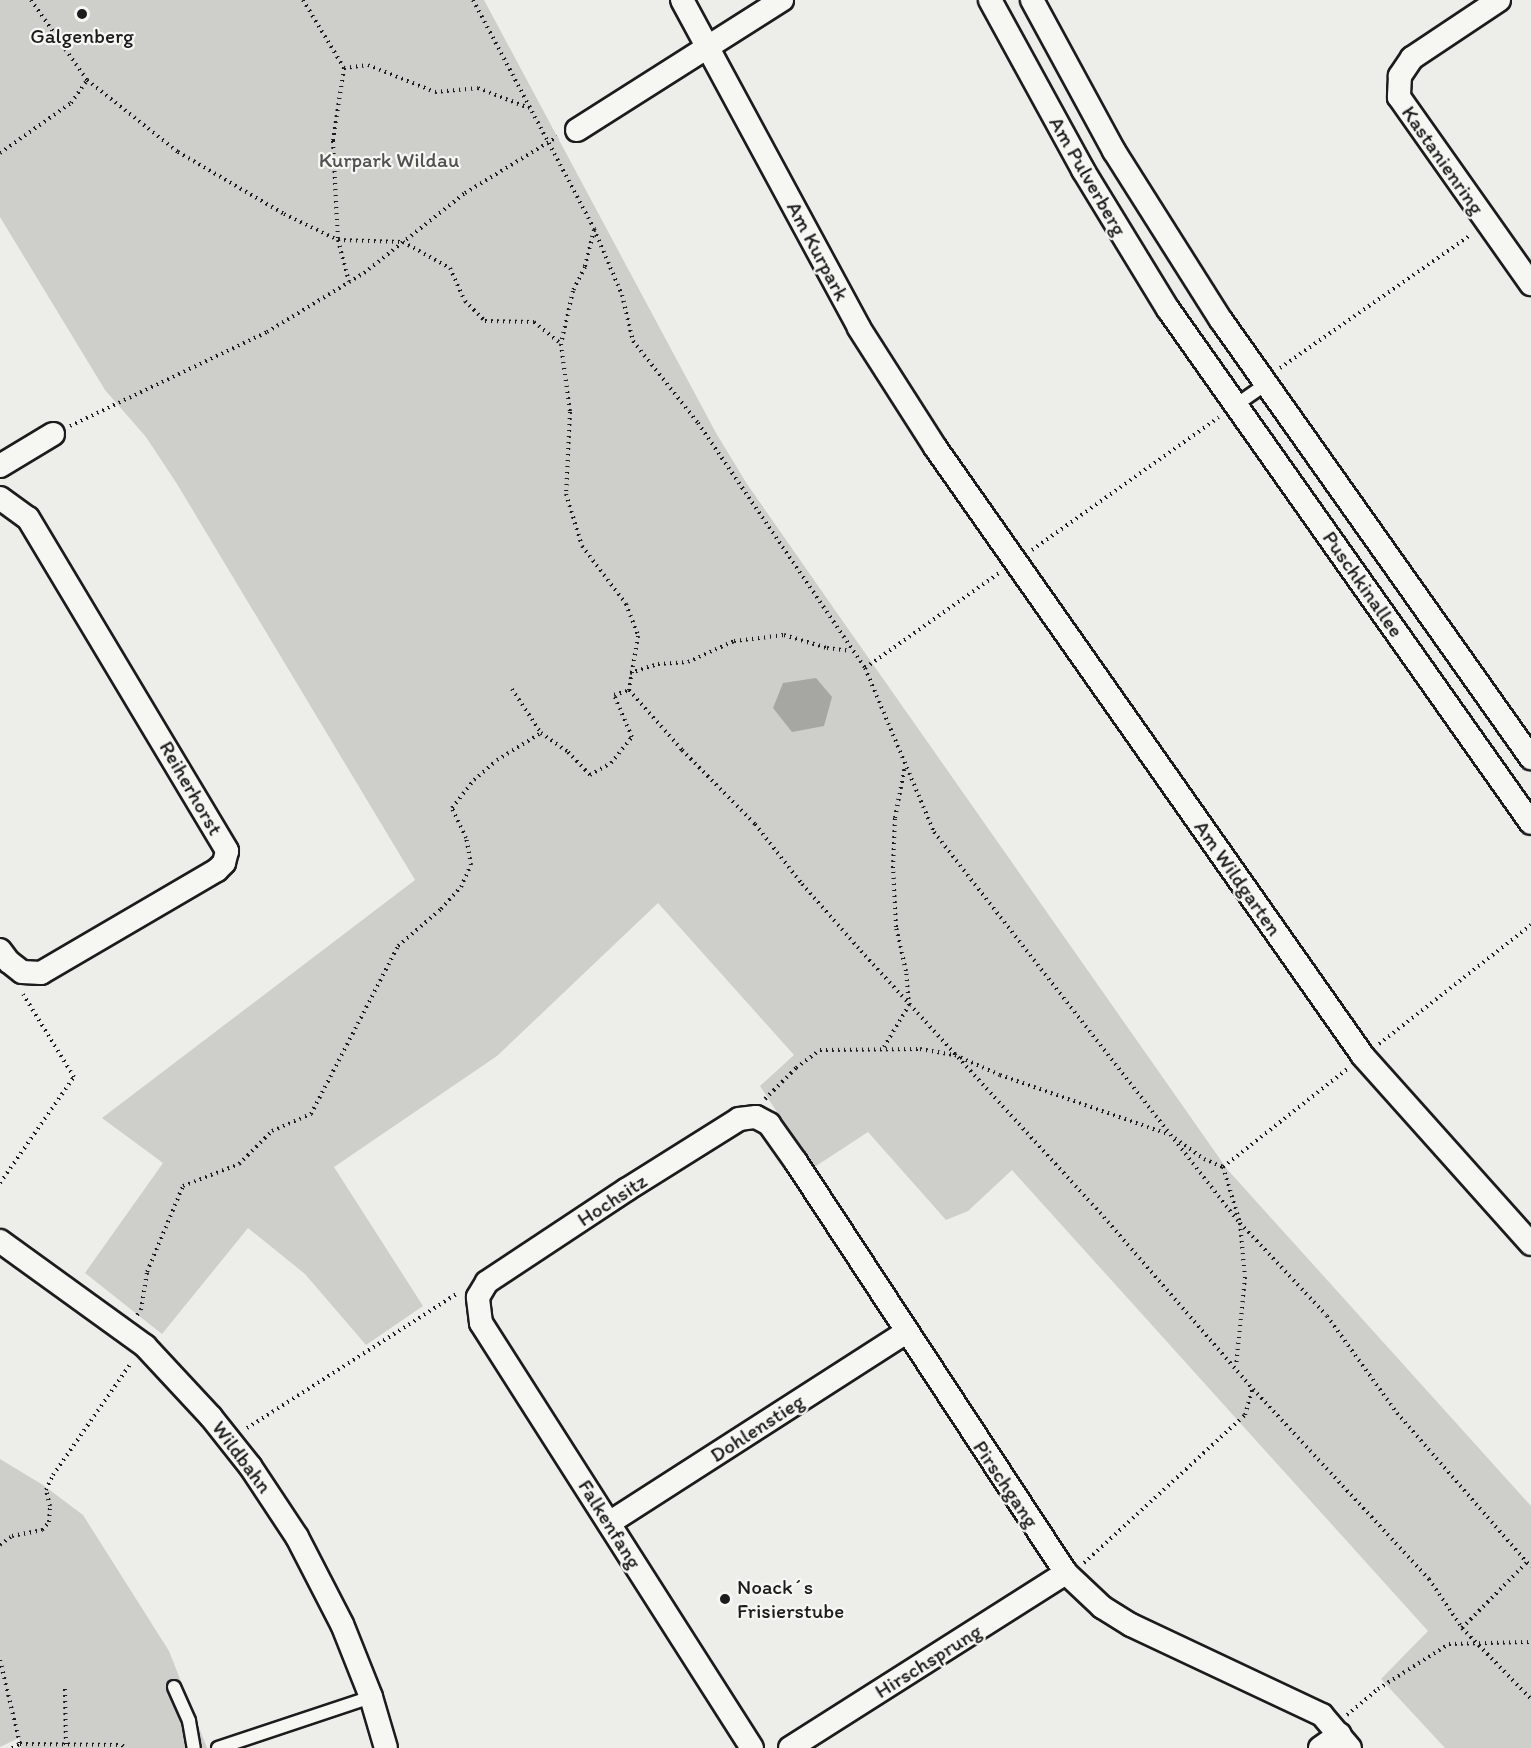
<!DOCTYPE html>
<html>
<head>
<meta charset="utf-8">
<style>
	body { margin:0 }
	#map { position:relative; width:1531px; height:1748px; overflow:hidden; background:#edede9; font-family:Itim,sans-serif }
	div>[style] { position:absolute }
	.green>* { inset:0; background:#cececb }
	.water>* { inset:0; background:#a6a6a3 }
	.path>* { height:4px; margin-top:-2px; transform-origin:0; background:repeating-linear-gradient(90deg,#1c1c1c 0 1.5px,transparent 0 6px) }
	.roads { filter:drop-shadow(2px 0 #1c1c1c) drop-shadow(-2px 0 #1c1c1c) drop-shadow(0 2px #1c1c1c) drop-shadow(0 -2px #1c1c1c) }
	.service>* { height:12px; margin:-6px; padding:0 6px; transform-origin:6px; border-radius:6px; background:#f6f6f2 }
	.minor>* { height:22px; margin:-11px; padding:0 11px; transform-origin:11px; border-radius:11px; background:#f6f6f2 }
	.dots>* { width:16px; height:16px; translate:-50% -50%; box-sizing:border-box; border:3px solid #f6f6f2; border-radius:50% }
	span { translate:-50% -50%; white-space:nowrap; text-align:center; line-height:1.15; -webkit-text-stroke:4.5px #f6f6f2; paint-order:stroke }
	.poi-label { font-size:21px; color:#1c1c1c }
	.left { translate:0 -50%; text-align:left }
	.park-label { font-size:21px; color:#515151 }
	.street-label { font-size:21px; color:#1c1c1c }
</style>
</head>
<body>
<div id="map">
	<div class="green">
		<div style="clip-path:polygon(0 0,484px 0,716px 433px,747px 484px,837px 613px,1227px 1169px,1531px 1506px,1531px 1748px,1445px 1748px,1381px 1679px,1428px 1631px,1012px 1170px,968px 1211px,946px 1220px,868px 1132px,813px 1168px,760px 1086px,794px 1055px,658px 903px,497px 1056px,334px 1167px,423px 1306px,366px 1345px,305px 1274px,248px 1228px,162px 1334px,85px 1273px,163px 1163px,102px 1118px,415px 880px,177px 484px,146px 437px,105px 390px,0 217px)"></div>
		<div style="clip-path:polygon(0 1459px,43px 1485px,83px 1515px,169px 1651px,207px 1748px,21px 1748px,19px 1738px,0 1747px)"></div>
	</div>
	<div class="water">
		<div style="clip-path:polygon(816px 678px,832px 697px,824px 726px,792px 732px,773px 708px,783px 683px)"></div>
	</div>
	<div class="path">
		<div style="left:31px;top:0;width:98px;rotate:55deg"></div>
		<div style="left:87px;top:80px;width:116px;rotate:38.4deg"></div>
		<div style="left:178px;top:152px;width:123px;rotate:30.3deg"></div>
		<div style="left:284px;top:214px;width:60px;rotate:25.7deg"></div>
		<div style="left:338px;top:240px;width:65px;rotate:1.8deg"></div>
		<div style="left:403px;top:242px;width:54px;rotate:29deg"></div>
		<div style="left:450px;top:268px;width:36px;rotate:66deg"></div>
		<div style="left:465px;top:301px;width:28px;rotate:45deg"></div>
		<div style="left:485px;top:321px;width:49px;rotate:1.2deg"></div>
		<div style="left:534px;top:322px;width:35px;rotate:39deg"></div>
		<div style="left:303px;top:0;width:79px;rotate:58.9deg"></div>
		<div style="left:344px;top:68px;width:74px;rotate:98.6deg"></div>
		<div style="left:333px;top:141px;width:99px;rotate:87.1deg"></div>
		<div style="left:338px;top:240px;width:43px;rotate:75.3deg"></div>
		<div style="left:473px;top:0;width:259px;rotate:62.1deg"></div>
		<div style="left:594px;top:229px;width:72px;rotate:67deg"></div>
		<div style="left:622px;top:295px;width:47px;rotate:76.6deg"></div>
		<div style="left:633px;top:341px;width:105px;rotate:51.6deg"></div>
		<div style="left:698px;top:423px;width:297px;rotate:55.7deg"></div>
		<div style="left:865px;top:668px;width:178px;rotate:67.2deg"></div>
		<div style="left:934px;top:832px;width:497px;rotate:52deg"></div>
		<div style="left:1240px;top:1223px;width:127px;rotate:46.9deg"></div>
		<div style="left:1327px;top:1316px;width:120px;rotate:54.2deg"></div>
		<div style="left:1397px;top:1413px;width:204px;rotate:49deg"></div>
		<div style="left:344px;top:68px;width:24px;rotate:-7deg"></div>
		<div style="left:368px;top:65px;width:72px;rotate:21.9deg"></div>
		<div style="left:435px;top:92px;width:43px;rotate:-5.3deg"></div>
		<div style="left:478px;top:88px;width:55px;rotate:21.4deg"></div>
		<div style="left:0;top:153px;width:87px;rotate:-35.2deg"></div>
		<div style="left:71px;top:103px;width:28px;rotate:-55deg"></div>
		<div style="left:594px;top:230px;width:38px;rotate:104deg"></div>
		<div style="left:585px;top:267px;width:27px;rotate:117deg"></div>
		<div style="left:573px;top:291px;width:54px;rotate:102.8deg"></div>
		<div style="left:561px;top:344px;width:69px;rotate:82.5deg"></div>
		<div style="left:570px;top:412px;width:82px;rotate:92.8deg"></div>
		<div style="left:566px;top:494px;width:54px;rotate:72.9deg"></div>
		<div style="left:582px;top:546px;width:73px;rotate:52.8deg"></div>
		<div style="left:626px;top:604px;width:34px;rotate:69deg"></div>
		<div style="left:638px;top:636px;width:55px;rotate:99.5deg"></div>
		<div style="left:629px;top:690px;width:80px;rotate:48.5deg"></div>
		<div style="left:682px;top:750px;width:104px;rotate:45.4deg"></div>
		<div style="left:755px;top:824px;width:76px;rotate:51.9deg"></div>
		<div style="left:802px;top:884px;width:89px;rotate:48.6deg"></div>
		<div style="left:861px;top:951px;width:348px;rotate:47.6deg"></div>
		<div style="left:1096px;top:1208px;width:240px;rotate:49.1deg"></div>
		<div style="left:1253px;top:1389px;width:259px;rotate:47.2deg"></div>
		<div style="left:1429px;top:1579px;width:59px;rotate:56deg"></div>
		<div style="left:1462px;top:1628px;width:99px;rotate:45.8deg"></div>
		<div style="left:1280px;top:368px;width:233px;rotate:-34.9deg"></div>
		<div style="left:70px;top:426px;width:218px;rotate:-25.5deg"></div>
		<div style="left:267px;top:332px;width:114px;rotate:-31.3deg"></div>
		<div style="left:364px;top:273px;width:129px;rotate:-38.4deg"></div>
		<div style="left:465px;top:193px;width:108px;rotate:-31.3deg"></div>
		<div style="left:1032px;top:550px;width:229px;rotate:-35.4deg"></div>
		<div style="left:865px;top:668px;width:164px;rotate:-35.3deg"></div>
		<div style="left:630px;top:673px;width:29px;rotate:-18deg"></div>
		<div style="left:658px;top:664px;width:30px;rotate:-4deg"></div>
		<div style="left:688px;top:662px;width:51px;rotate:-24.5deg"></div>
		<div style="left:734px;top:641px;width:50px;rotate:-6.8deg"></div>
		<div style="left:784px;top:635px;width:45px;rotate:16.8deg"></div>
		<div style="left:827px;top:648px;width:24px;rotate:7deg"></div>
		<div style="left:512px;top:689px;width:53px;rotate:56.6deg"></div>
		<div style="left:541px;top:733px;width:33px;rotate:35deg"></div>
		<div style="left:568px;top:752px;width:32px;rotate:46deg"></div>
		<div style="left:590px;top:775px;width:24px;rotate:-30deg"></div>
		<div style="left:611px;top:763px;width:33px;rotate:-51deg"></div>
		<div style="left:632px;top:737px;width:46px;rotate:-113.2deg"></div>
		<div style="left:614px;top:695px;width:16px;rotate:-18deg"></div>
		<div style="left:1379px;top:1044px;width:193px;rotate:-38.1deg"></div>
		<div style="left:884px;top:1047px;width:49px;rotate:-59.2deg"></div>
		<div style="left:909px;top:1005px;width:34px;rotate:-95deg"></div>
		<div style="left:906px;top:971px;width:45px;rotate:-102.8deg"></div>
		<div style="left:896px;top:927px;width:59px;rotate:-92.9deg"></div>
		<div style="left:893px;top:868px;width:50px;rotate:-87.7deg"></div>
		<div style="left:895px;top:818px;width:53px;rotate:-79.1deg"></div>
		<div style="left:765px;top:1099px;width:44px;rotate:-45deg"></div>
		<div style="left:796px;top:1068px;width:30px;rotate:-37deg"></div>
		<div style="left:820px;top:1050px;width:100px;rotate:-0.6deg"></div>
		<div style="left:920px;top:1049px;width:36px;rotate:10deg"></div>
		<div style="left:955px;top:1055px;width:49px;rotate:24deg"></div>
		<div style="left:1000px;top:1075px;width:178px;rotate:19.4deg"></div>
		<div style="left:1175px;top:1138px;width:36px;rotate:36deg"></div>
		<div style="left:1204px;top:1159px;width:21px;rotate:23deg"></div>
		<div style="left:1223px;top:1167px;width:158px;rotate:-38.3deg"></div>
		<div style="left:1223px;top:1167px;width:59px;rotate:73.1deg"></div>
		<div style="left:1240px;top:1223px;width:54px;rotate:84.7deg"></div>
		<div style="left:1245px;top:1277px;width:90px;rotate:95.7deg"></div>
		<div style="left:0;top:1183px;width:129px;rotate:-55.1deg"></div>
		<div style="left:74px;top:1077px;width:97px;rotate:-121.6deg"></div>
		<div style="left:137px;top:1315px;width:6px;rotate:-51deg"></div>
		<div style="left:141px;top:1310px;width:38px;rotate:-81deg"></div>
		<div style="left:147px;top:1272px;width:93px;rotate:-67.3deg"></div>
		<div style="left:183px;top:1186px;width:60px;rotate:-21.4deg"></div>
		<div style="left:239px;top:1164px;width:47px;rotate:-45deg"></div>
		<div style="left:272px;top:1131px;width:43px;rotate:-23.6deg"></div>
		<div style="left:311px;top:1114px;width:189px;rotate:-62.6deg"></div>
		<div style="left:398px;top:946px;width:57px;rotate:-40.7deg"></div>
		<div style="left:441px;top:909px;width:30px;rotate:-48deg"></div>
		<div style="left:461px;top:887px;width:24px;rotate:-66deg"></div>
		<div style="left:471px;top:865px;width:27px;rotate:-100deg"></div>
		<div style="left:466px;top:838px;width:33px;rotate:-115deg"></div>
		<div style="left:452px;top:808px;width:36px;rotate:-52deg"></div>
		<div style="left:474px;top:780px;width:30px;rotate:-41deg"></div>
		<div style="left:497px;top:760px;width:52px;rotate:-31.5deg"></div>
		<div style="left:247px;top:1428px;width:250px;rotate:-32.6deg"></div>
		<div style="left:0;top:1545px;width:15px;rotate:-37deg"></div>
		<div style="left:12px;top:1536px;width:31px;rotate:-11deg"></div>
		<div style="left:42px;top:1530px;width:11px;rotate:-49deg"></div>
		<div style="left:49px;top:1522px;width:16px;rotate:-86deg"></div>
		<div style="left:50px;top:1506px;width:16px;rotate:-104deg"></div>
		<div style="left:46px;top:1490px;width:17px;rotate:-65deg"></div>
		<div style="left:53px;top:1475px;width:136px;rotate:-55.1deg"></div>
		<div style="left:1084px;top:1563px;width:219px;rotate:-42.6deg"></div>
		<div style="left:1245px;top:1415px;width:26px;rotate:-74deg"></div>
		<div style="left:1462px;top:1628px;width:93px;rotate:-45.4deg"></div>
		<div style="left:0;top:1660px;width:86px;rotate:76.6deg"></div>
		<div style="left:65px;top:1689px;width:59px;rotate:89deg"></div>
		<div style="left:1347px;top:1715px;width:40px;rotate:-40deg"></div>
		<div style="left:1378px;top:1689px;width:84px;rotate:-32.4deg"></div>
		<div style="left:1449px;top:1644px;width:82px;rotate:-1.4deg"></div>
		<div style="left:12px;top:1748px;width:9px;rotate:-27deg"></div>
		<div style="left:20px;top:1744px;width:102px;rotate:0.6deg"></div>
		<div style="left:122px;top:1745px;width:4px;rotate:45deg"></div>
	</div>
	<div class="roads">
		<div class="service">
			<div style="left:1236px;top:405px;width:35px;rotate:-35deg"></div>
			<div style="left:174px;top:1687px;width:37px;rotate:66deg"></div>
			<div style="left:189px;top:1721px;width:27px;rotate:80deg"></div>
			<div style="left:218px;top:1748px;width:161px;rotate:-18.4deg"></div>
		</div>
		<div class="minor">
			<div style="left:682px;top:0;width:373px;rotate:61.6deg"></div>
			<div style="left:859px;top:328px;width:141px;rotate:57.4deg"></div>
			<div style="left:935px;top:447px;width:744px;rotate:54.9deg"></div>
			<div style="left:1363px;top:1056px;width:252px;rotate:48.2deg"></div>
			<div style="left:990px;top:0;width:194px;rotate:61.3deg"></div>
			<div style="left:1083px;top:170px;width:163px;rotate:58.6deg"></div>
			<div style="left:1168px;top:309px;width:629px;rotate:54.77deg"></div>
			<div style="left:1032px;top:0;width:172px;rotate:61.5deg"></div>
			<div style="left:1114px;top:151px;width:200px;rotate:57.7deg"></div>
			<div style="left:1221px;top:320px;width:537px;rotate:54.71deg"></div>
			<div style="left:1499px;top:0;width:105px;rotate:146.3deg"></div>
			<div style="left:1412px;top:58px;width:22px;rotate:124deg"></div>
			<div style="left:1400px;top:76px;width:21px;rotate:93deg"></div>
			<div style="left:1399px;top:97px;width:229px;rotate:54.8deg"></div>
			<div style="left:577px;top:130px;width:243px;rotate:-32.4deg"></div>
			<div style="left:0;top:466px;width:62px;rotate:-31.1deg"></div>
			<div style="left:0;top:498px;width:34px;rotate:36deg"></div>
			<div style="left:28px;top:518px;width:388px;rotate:59.1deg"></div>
			<div style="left:227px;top:851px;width:12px;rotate:104deg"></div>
			<div style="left:224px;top:863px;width:10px;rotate:135deg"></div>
			<div style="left:217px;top:870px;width:204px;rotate:149.7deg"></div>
			<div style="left:41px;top:973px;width:19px;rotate:-177deg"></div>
			<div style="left:22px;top:972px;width:16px;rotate:-142deg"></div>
			<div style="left:9px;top:962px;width:15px;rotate:-127deg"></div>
			<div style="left:0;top:1241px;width:179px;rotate:35.9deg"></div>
			<div style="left:145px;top:1346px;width:97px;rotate:47.1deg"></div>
			<div style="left:211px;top:1417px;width:63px;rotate:51.5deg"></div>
			<div style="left:250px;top:1466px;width:85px;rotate:56.5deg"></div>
			<div style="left:297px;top:1537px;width:98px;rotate:62.7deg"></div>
			<div style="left:342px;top:1624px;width:79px;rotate:68.3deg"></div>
			<div style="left:371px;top:1697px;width:53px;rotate:73.6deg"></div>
			<div style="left:609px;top:1523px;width:352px;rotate:-32.7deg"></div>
			<div style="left:752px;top:1748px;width:504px;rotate:-122.52deg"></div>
			<div style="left:481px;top:1323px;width:26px;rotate:-97deg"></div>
			<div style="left:478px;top:1297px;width:17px;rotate:-59deg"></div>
			<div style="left:487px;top:1282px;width:167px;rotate:-33.5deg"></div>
			<div style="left:626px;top:1190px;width:133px;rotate:-32.1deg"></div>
			<div style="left:739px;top:1119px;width:17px;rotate:-7deg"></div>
			<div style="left:756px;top:1117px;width:15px;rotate:28deg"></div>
			<div style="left:769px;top:1124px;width:47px;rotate:54.6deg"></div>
			<div style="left:796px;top:1162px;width:492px;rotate:56.7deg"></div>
			<div style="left:1066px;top:1573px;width:50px;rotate:43.4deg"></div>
			<div style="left:1102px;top:1607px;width:34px;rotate:32deg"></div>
			<div style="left:1131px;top:1625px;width:211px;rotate:25.2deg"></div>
			<div style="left:1322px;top:1715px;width:43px;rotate:49.7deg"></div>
			<div style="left:790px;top:1748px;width:327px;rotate:-32.4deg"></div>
			<div style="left:1320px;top:1748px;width:24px;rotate:-35deg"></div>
		</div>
	</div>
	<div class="dots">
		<div style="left:82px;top:14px;background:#1c1c1c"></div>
		<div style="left:725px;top:1599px;background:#1c1c1c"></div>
	</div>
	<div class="poi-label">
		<span style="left:82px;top:36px">Galgenberg</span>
		<span class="left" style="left:737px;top:1599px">Noack´s<br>Frisierstube</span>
	</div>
	<div class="park-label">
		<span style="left:389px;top:160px">Kurpark Wildau</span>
	</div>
	<div class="street-label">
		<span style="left:1443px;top:160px;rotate:55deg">Kastanienring</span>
		<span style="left:1088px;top:176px;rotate:60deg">Am Pulverberg</span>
		<span style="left:818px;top:251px;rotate:62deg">Am Kurpark</span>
		<span style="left:1363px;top:584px;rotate:55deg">Puschkinallee</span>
		<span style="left:191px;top:788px;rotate:60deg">Reiherhorst</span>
		<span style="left:1238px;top:878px;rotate:55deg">Am Wildgarten</span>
		<span style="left:612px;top:1200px;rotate:-33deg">Hochsitz</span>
		<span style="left:757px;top:1428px;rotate:-33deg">Dohlenstieg</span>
		<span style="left:242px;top:1457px;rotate:53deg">Wildbahn</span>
		<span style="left:1006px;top:1484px;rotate:56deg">Pirschgang</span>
		<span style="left:610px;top:1524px;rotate:58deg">Falkenfang</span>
		<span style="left:928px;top:1661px;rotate:-32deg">Hirschsprung</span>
	</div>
</div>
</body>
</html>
